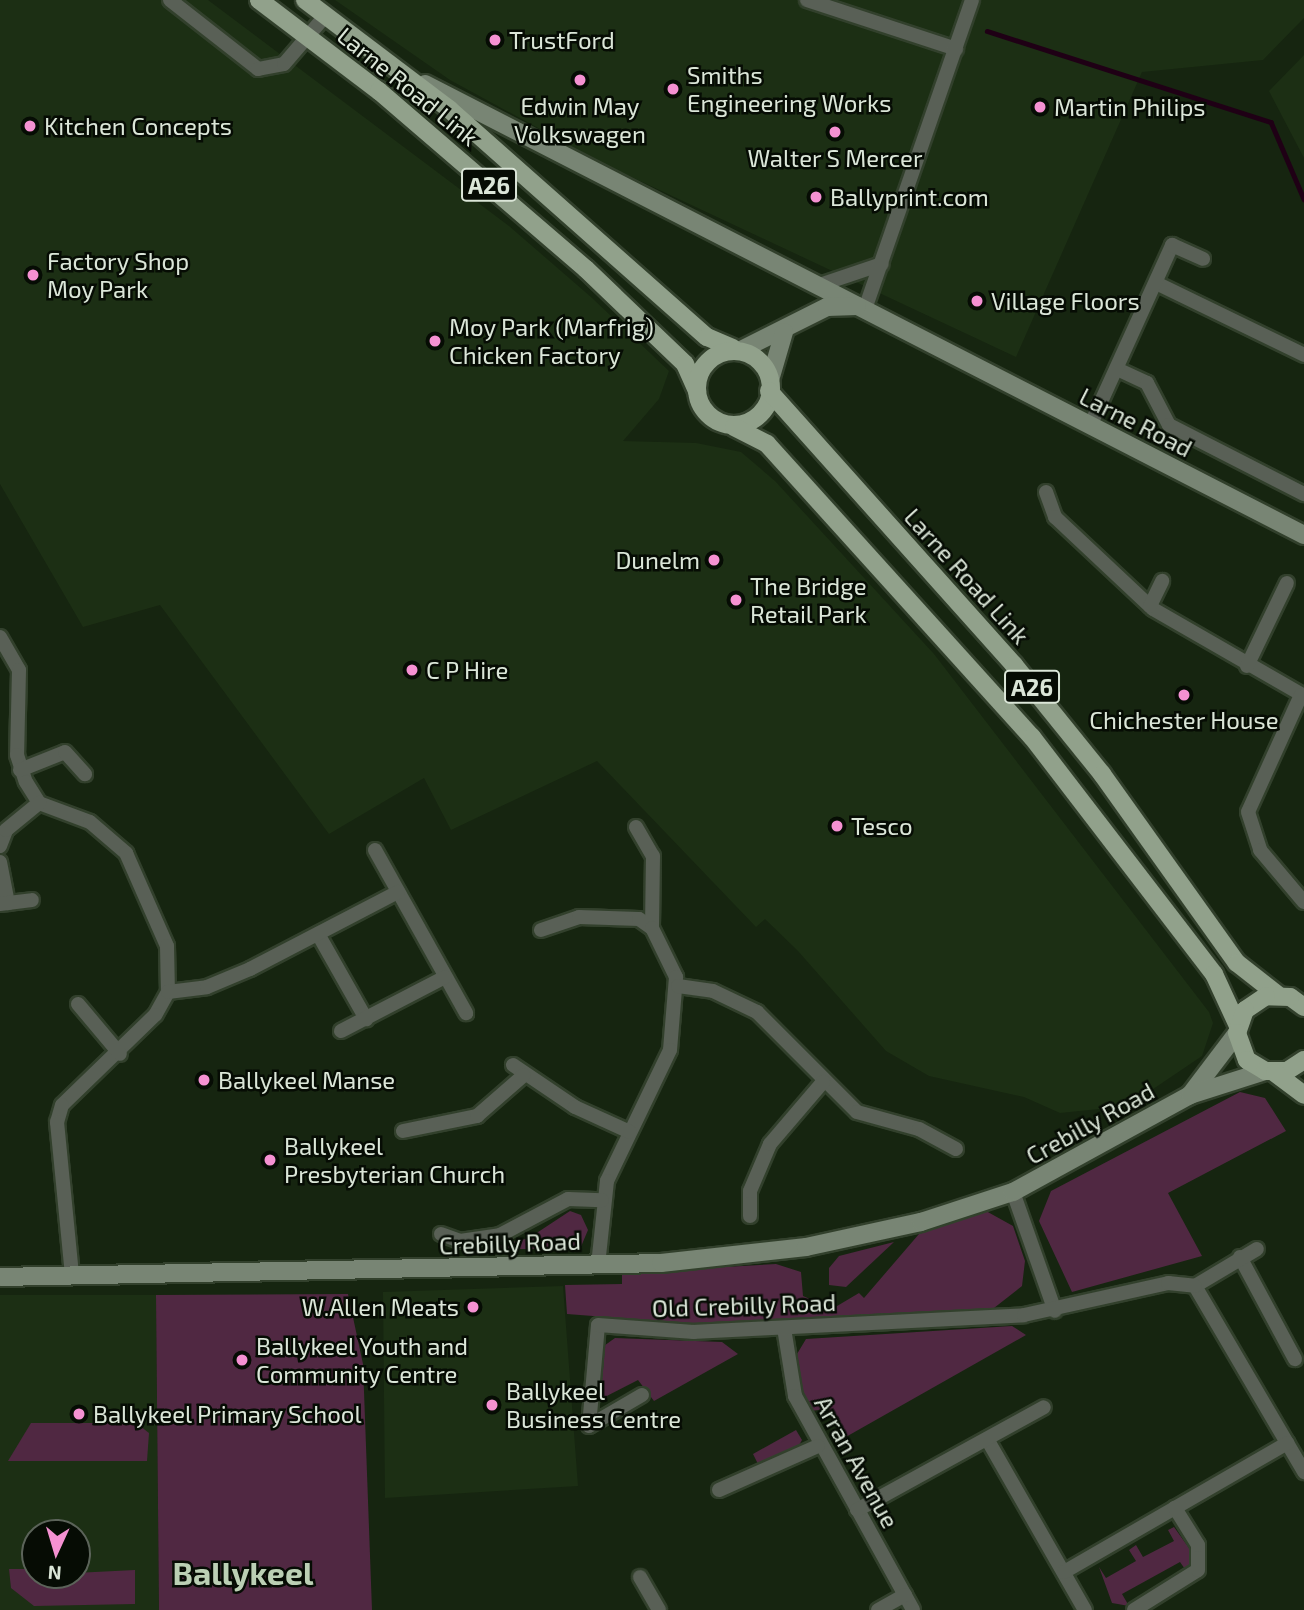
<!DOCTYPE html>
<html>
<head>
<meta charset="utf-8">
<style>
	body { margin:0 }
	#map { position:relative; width:1304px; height:1610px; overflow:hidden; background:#162510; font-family:"Exo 2",sans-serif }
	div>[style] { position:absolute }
	.built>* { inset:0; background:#1c2f14 }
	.green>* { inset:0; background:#502842 }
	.stream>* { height:4.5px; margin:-2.25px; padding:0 2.25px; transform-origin:2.25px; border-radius:2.25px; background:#1f0015 }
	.roads { filter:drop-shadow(2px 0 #32402c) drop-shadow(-2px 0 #32402c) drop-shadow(0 2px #32402c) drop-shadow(0 -2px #32402c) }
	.street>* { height:14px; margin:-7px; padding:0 7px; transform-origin:7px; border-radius:7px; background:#596056 }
	.secondary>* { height:18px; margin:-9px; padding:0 9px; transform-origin:9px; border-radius:9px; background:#788574 }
	.primary>* { height:18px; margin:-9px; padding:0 9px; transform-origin:9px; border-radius:9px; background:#91a18b }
	.primary>.ring { margin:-9px; padding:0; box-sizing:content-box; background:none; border:18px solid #91a18b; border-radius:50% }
	.dots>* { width:19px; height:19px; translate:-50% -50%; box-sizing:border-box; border:4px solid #060c04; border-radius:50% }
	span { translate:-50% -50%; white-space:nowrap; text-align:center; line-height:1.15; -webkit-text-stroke:5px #060c04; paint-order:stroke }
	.shield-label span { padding:2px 5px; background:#060c04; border:2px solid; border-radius:5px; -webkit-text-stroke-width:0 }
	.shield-label { font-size:23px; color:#dbe6d8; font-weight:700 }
	.poi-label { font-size:24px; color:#dbe6d8 }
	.left { translate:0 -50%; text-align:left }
	.right { translate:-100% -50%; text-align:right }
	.street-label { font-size:24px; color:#dbe6d8 }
	.district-label { font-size:32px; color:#bbcfb4; font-weight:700 }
	.north { position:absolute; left:21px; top:1519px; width:70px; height:70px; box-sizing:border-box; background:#060c04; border:2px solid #5b6359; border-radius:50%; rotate:184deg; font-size:19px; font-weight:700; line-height:28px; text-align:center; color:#dbe6d8 }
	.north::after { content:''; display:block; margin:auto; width:24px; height:32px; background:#f591d2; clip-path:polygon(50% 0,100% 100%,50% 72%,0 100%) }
</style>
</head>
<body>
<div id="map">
	<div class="built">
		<div style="clip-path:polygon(0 0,208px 0,509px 226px,591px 297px,669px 371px,659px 399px,623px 441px,696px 443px,741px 452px,775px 481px,934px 654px,1209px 1012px,1213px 1023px,1202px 1056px,1128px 1106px,1060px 1113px,1024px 1097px,929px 1076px,886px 1051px,798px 951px,765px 919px,756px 927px,597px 761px,451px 830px,424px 778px,329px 834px,160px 605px,83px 627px,0 484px)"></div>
		<div style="clip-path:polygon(335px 0,1304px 0,1304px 18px,1263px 60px,1142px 72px,1016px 357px,606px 165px,450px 80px)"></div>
		<div style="clip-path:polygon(1304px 55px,1304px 158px,1269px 91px)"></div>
		<div style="clip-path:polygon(563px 1286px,578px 1486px,385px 1498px,383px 1292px)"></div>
		<div style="clip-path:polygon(evenodd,0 1295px,156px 1295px,159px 1610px,0 1610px,0 1295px,35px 1533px,77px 1533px,77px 1575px,35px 1575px,35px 1533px)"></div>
	</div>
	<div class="green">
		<div style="clip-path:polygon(1240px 1092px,1265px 1098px,1286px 1131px,1168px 1193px,1202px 1256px,1072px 1292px,1039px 1221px,1051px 1191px)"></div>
		<div style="clip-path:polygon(570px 1211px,581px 1215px,588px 1230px,580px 1249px,484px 1249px,529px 1238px)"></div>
		<div style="clip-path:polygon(986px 1211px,1013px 1226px,1025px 1261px,1022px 1286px,994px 1308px,709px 1325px,567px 1314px,565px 1285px,622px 1284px,622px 1273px,776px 1264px,801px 1272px,803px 1296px,832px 1309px,859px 1293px,864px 1298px,919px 1234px)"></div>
		<div style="clip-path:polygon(894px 1242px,846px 1287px,829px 1285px,829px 1268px,839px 1256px)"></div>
		<div style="clip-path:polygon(348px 1294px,363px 1364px,372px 1610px,159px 1610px,156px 1295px)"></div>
		<div style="clip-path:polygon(1012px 1326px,1026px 1335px,844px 1438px,828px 1409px,810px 1411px,801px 1392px,797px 1354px,806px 1339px)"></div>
		<div style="clip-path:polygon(615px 1338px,722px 1342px,738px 1354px,654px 1401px,638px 1380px,597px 1401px,601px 1348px)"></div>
		<div style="clip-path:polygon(31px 1423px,136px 1423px,149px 1433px,147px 1461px,8px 1461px)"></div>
		<div style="clip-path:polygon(796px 1430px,802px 1440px,797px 1449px,758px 1464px,753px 1454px)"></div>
		<div style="clip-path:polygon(1174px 1527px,1194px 1555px,1187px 1572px,1180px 1562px,1122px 1594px,1129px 1606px,1112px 1603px,1099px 1567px,1106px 1578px,1136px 1561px,1129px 1550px,1136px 1545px,1143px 1557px,1174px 1541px,1168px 1530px)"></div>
		<div style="clip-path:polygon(9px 1569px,35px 1569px,35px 1575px,135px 1570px,135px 1604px,34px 1606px,11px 1588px)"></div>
	</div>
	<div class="stream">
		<div style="left:987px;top:31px;width:298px;rotate:17.8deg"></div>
		<div style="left:1271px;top:122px;width:84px;rotate:66.8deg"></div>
	</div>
	<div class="roads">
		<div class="street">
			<div style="left:170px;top:0;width:112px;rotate:38.1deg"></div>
			<div style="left:258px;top:69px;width:26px;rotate:-11deg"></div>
			<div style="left:284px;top:64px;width:65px;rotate:-49.4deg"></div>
			<div style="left:807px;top:0;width:157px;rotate:18.2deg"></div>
			<div style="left:1156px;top:283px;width:165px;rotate:25.9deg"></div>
			<div style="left:820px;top:285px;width:65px;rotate:-18.7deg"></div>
			<div style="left:865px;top:309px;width:327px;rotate:-70.9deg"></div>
			<div style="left:1117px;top:369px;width:33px;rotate:25deg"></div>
			<div style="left:1147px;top:383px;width:47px;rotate:62.4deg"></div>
			<div style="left:1169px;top:425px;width:152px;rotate:27.1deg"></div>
			<div style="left:1090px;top:426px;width:199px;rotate:-65.6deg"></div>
			<div style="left:1172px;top:245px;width:34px;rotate:24deg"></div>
			<div style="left:1046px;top:492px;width:27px;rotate:70deg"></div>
			<div style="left:1055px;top:517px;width:134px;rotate:43.2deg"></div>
			<div style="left:1153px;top:609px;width:174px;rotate:29.9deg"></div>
			<div style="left:1150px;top:606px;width:28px;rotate:-64deg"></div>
			<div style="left:0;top:637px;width:38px;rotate:60deg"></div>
			<div style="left:19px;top:670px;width:85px;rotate:91.3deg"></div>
			<div style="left:17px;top:755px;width:28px;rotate:72deg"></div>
			<div style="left:26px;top:782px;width:25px;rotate:58deg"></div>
			<div style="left:39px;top:803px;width:54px;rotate:20.4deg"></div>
			<div style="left:90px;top:822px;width:48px;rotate:40.7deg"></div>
			<div style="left:126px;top:853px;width:102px;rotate:66.2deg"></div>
			<div style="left:167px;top:946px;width:46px;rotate:88.8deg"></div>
			<div style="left:168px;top:992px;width:26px;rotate:119deg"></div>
			<div style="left:155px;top:1015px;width:129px;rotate:135.9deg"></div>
			<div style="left:62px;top:1105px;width:18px;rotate:106deg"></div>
			<div style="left:57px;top:1122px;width:154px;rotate:84.4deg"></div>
			<div style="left:1247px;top:666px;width:92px;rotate:-64.3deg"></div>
			<div style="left:1301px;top:695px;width:128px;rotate:114.4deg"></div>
			<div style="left:1248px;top:812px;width:40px;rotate:72deg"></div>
			<div style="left:1260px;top:850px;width:68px;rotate:49.8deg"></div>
			<div style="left:20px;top:770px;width:48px;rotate:-21.8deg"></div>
			<div style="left:65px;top:752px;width:30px;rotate:48deg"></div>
			<div style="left:636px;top:827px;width:34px;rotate:60deg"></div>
			<div style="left:653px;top:856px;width:72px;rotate:90.8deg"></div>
			<div style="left:0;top:846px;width:17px;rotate:-69deg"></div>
			<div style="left:6px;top:830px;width:43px;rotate:-39.3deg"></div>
			<div style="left:375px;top:850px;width:187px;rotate:60.8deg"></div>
			<div style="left:0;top:862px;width:42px;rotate:79deg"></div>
			<div style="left:0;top:904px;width:32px;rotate:-7deg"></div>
			<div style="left:541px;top:930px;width:40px;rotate:-18.9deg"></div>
			<div style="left:579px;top:917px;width:60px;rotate:1.9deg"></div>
			<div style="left:639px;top:919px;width:16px;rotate:35deg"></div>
			<div style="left:652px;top:928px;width:55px;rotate:63.9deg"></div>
			<div style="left:676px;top:977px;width:73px;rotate:94.7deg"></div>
			<div style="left:670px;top:1050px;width:145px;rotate:115.7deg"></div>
			<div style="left:607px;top:1181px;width:84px;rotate:96.1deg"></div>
			<div style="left:318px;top:934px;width:98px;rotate:60.5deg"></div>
			<div style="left:678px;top:986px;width:35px;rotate:8deg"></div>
			<div style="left:713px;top:991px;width:49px;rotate:25.5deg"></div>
			<div style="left:757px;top:1012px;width:141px;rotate:45deg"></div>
			<div style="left:857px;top:1112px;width:64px;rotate:15.3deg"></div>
			<div style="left:919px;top:1129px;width:42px;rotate:28.4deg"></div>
			<div style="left:168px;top:992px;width:39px;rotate:-7deg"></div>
			<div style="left:207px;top:987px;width:47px;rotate:-22.7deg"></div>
			<div style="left:250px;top:969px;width:167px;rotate:-27.5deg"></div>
			<div style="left:78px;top:1004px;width:65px;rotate:50deg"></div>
			<div style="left:341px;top:1031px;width:117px;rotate:-27.4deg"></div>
			<div style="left:513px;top:1065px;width:75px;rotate:34.1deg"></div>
			<div style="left:575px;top:1107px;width:60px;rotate:24.4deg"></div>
			<div style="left:403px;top:1131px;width:76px;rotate:-11.5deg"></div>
			<div style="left:477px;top:1116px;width:62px;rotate:-41.1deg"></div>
			<div style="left:1013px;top:1192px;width:126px;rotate:70.6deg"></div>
			<div style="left:750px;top:1216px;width:25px;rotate:-90deg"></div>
			<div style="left:750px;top:1191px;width:51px;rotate:-66.9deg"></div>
			<div style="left:770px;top:1144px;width:82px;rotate:-49.5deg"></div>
			<div style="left:441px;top:1234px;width:20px;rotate:20deg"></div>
			<div style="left:460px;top:1241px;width:40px;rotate:-8.5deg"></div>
			<div style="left:500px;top:1235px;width:77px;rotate:-27.9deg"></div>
			<div style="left:568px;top:1199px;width:34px;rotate:2deg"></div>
			<div style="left:1240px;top:1257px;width:116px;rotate:61.7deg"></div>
			<div style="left:1195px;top:1286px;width:216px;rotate:59.6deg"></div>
			<div style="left:1195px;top:1286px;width:72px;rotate:-30.8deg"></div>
			<div style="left:784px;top:1328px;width:69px;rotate:80.8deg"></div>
			<div style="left:795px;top:1396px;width:244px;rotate:61.1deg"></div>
			<div style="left:642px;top:1395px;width:61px;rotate:149.7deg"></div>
			<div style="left:589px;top:1426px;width:101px;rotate:-84.9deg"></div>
			<div style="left:598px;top:1325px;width:96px;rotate:4.2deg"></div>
			<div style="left:694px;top:1332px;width:330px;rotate:-2.9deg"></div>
			<div style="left:1024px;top:1315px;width:148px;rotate:-12.5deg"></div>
			<div style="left:1168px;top:1283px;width:27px;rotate:6deg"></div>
			<div style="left:987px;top:1439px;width:197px;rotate:60.2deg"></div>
			<div style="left:719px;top:1490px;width:108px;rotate:-24deg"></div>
			<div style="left:857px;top:1510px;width:213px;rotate:-28.8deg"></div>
			<div style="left:1064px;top:1572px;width:258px;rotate:-30deg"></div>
			<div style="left:640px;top:1577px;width:38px;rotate:60deg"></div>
			<div style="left:878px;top:1610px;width:31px;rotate:-29deg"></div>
			<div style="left:1134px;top:1610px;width:75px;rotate:-32deg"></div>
			<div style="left:1198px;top:1570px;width:25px;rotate:-90deg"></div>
			<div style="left:1198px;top:1545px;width:44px;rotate:-121.9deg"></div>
		</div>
		<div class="secondary">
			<div style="left:425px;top:84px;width:988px;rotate:27.16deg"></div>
			<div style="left:743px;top:349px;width:94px;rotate:-26.6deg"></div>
			<div style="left:827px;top:307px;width:30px;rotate:-2deg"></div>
			<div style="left:770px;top:380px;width:50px;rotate:-73.7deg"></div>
			<div style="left:1190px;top:1095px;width:78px;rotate:-52.8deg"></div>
			<div style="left:0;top:1277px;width:661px;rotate:-1.21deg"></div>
			<div style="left:661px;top:1263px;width:146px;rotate:-6.3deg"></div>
			<div style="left:806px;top:1247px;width:118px;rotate:-12.3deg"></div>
			<div style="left:921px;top:1222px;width:97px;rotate:-18.1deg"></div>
			<div style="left:1013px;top:1192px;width:202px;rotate:-28.7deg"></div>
			<div style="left:1190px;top:1095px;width:79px;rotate:-17.7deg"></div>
		</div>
		<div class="primary">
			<div style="left:259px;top:0;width:151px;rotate:37.2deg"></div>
			<div style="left:379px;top:91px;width:273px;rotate:40.7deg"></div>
			<div style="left:586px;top:269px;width:137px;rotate:43.8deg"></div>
			<div style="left:685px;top:364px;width:30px;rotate:66deg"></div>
			<div style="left:305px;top:0;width:181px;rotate:37.1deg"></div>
			<div style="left:449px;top:109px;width:344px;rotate:41.5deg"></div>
			<div style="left:707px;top:337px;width:28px;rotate:23deg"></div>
			<div class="ring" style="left:697px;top:351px;width:56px;height:56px"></div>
			<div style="left:769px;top:391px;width:368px;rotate:48.2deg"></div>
			<div style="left:1014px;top:665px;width:140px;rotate:51.1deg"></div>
			<div style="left:1102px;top:774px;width:232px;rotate:54.5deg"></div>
			<div style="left:1237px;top:963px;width:52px;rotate:38deg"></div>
			<div style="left:734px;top:427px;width:37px;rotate:27deg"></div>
			<div style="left:767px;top:444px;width:395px;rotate:47.9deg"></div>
			<div style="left:1032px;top:737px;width:299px;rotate:52.5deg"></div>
			<div style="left:1214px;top:974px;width:57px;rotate:65.2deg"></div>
			<div style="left:1304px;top:1007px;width:17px;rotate:-144deg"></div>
			<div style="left:1290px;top:997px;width:24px;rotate:-178deg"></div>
			<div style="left:1266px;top:996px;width:25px;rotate:146deg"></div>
			<div style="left:1245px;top:1010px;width:24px;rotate:109deg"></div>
			<div style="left:1237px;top:1033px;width:29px;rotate:70deg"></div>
			<div style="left:1247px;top:1060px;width:21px;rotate:31deg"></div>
			<div style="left:1265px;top:1071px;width:22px"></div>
			<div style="left:1287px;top:1071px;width:20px;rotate:-33deg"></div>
			<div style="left:1275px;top:1073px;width:36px;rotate:37deg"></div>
		</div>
	</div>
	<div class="dots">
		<div style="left:495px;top:40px;background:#f591d2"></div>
		<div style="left:580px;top:80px;background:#f591d2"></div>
		<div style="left:673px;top:89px;background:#f591d2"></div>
		<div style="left:1040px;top:107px;background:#f591d2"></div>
		<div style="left:30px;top:126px;background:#f591d2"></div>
		<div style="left:835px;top:132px;background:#f591d2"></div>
		<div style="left:816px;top:197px;background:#f591d2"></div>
		<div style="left:33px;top:275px;background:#f591d2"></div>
		<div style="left:977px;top:301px;background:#f591d2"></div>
		<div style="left:435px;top:341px;background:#f591d2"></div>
		<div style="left:714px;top:560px;background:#f591d2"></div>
		<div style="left:736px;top:600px;background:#f591d2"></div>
		<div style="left:412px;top:670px;background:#f591d2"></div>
		<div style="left:1184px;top:695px;background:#f591d2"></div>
		<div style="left:837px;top:826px;background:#f591d2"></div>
		<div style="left:204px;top:1080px;background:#f591d2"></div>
		<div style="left:270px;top:1160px;background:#f591d2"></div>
		<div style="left:473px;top:1307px;background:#f591d2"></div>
		<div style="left:242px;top:1360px;background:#f591d2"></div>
		<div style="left:492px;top:1405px;background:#f591d2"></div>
		<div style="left:79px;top:1414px;background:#f591d2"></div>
	</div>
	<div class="shield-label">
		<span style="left:489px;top:185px">A26</span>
		<span style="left:1032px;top:687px">A26</span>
	</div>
	<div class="poi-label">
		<span class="left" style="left:509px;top:40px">TrustFord</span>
		<span class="left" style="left:687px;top:89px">Smiths<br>Engineering Works</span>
		<span style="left:580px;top:120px">Edwin May<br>Volkswagen</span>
		<span class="left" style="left:1054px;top:107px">Martin Philips</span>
		<span class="left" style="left:44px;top:126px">Kitchen Concepts</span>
		<span style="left:835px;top:158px">Walter S Mercer</span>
		<span class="left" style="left:830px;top:197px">Ballyprint.com</span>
		<span class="left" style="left:47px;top:275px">Factory Shop<br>Moy Park</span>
		<span class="left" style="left:991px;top:301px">Village Floors</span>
		<span class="left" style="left:449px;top:341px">Moy Park (Marfrig)<br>Chicken Factory</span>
		<span class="right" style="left:700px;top:560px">Dunelm</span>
		<span class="left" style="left:750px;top:600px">The Bridge<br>Retail Park</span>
		<span class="left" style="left:426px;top:670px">C P Hire</span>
		<span style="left:1184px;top:720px">Chichester House</span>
		<span class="left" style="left:851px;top:826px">Tesco</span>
		<span class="left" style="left:218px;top:1080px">Ballykeel Manse</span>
		<span class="left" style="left:284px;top:1160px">Ballykeel<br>Presbyterian Church</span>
		<span class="right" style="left:459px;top:1307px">W.Allen Meats</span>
		<span class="left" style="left:256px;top:1360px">Ballykeel Youth and<br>Community Centre</span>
		<span class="left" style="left:506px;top:1405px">Ballykeel<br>Business Centre</span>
		<span class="left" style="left:93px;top:1414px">Ballykeel Primary School</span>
	</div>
	<div class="street-label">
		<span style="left:408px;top:86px;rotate:39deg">Larne Road Link</span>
		<span style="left:1136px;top:422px;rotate:27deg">Larne Road</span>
		<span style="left:967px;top:576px;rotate:48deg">Larne Road Link</span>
		<span style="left:1090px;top:1123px;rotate:-29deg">Crebilly Road</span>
		<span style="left:510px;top:1243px;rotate:-2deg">Crebilly Road</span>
		<span style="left:744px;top:1305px;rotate:-2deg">Old Crebilly Road</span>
		<span style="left:857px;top:1462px;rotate:61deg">Arran Avenue</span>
	</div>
	<div class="district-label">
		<span style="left:243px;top:1572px">Ballykeel</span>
	</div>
	<div class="north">N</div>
</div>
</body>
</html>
